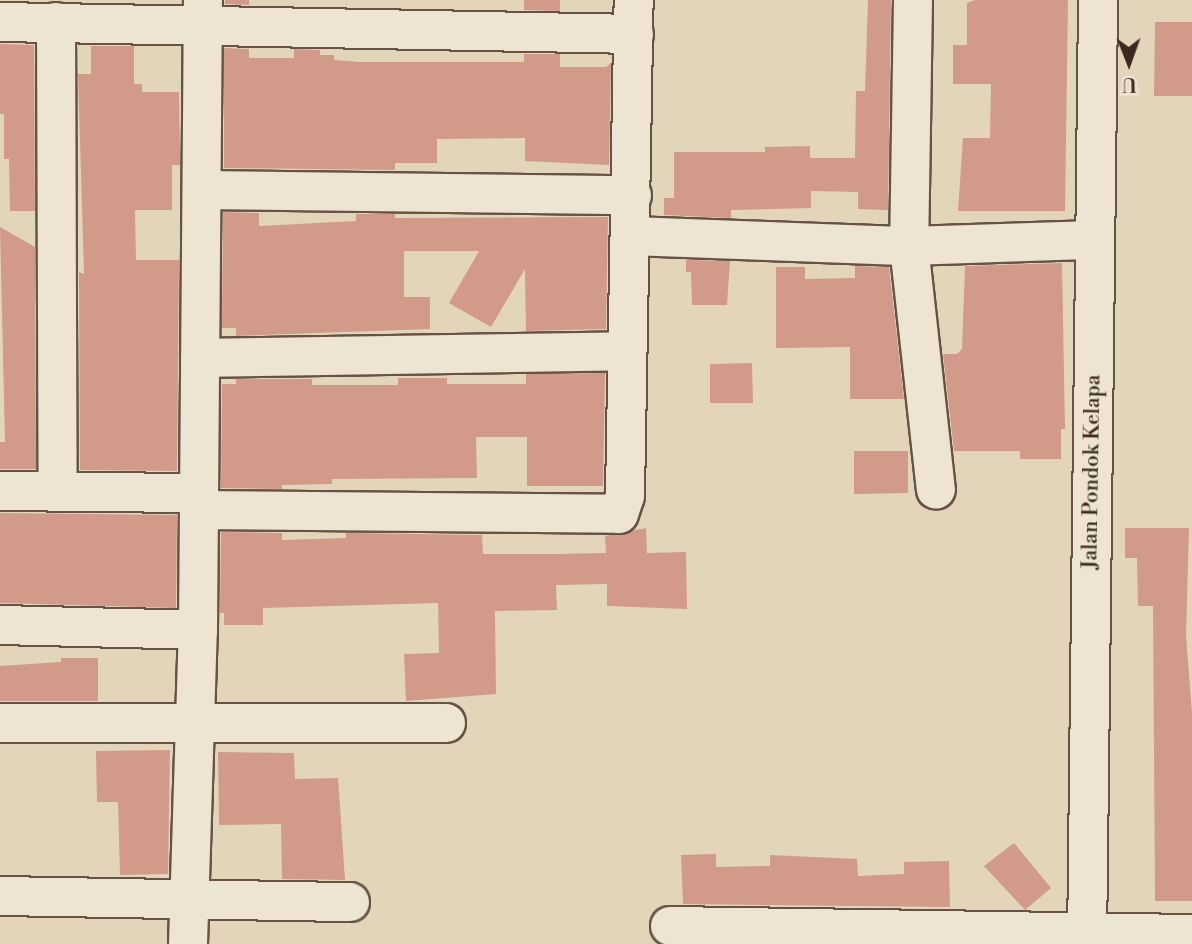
<!DOCTYPE html>
<html>
<head>
<meta charset="utf-8">
<style>
	body { margin:0 }
	#map { position:relative; width:1192px; height:944px; overflow:hidden; background:#e3d5ba; font-family:"Libre Bodoni",serif }
	div>[style] { position:absolute }
	.building>* { inset:0; background:#d29a88 }
	.roads { filter:drop-shadow(2px 0 #665346) drop-shadow(-2px 0 #665346) drop-shadow(0 2px #665346) drop-shadow(0 -2px #665346) }
	.minor>* { height:38px; margin:-19px; padding:0 19px; transform-origin:19px; border-radius:19px; background:#ede4d2 }
	span { translate:-50% -50%; white-space:nowrap; text-align:center; line-height:1.15; -webkit-text-stroke:6px #ede4d2; paint-order:stroke }
	.street-label { font-size:21px; color:#3d281f }
	.north { position:absolute; left:1094px; top:28px; width:70px; height:70px; -webkit-text-stroke:5px #ede4d2; paint-order:stroke; rotate:179deg; font-size:19px; font-weight:700; line-height:28px; text-align:center; color:#3d281f }
	.north::after { content:''; display:block; margin:auto; width:24px; height:32px; background:#3d281f; clip-path:polygon(50% 0,100% 100%,50% 72%,0 100%) }
</style>
</head>
<body>
<div id="map">
	<div class="building">
		<div style="clip-path:polygon(225px 0,249px 0,249px 5px,225px 4px)"></div>
		<div style="clip-path:polygon(524px 0,560px 0,560px 11px,524px 10px)"></div>
		<div style="clip-path:polygon(868px 0,891px 0,888px 210px,858px 209px,858px 192px,811px 191px,811px 208px,731px 210px,731px 218px,664px 215px,664px 198px,674px 198px,674px 152px,765px 152px,765px 147px,810px 146px,810px 158px,855px 158px,856px 91px,865px 91px)"></div>
		<div style="clip-path:polygon(975px 0,1068px 0,1065px 211px,958px 211px,963px 138px,990px 138px,991px 84px,953px 84px,953px 45px,967px 45px,967px 3px)"></div>
		<div style="clip-path:polygon(1155px 22px,1192px 22px,1192px 96px,1154px 96px)"></div>
		<div style="clip-path:polygon(0 44px,34px 45px,35px 211px,10px 211px,9px 159px,4px 159px,4px 114px,0 114px)"></div>
		<div style="clip-path:polygon(91px 46px,134px 46px,134px 84px,142px 84px,142px 92px,179px 92px,180px 165px,172px 165px,172px 210px,135px 210px,136px 260px,179px 260px,177px 471px,80px 470px,79px 272px,84px 274px,78px 74px,91px 74px)"></div>
		<div style="clip-path:polygon(224px 48px,249px 49px,249px 58px,294px 58px,294px 49px,320px 50px,320px 55px,334px 55px,334px 60px,360px 62px,524px 62px,524px 54px,560px 54px,560px 67px,606px 67px,611px 63px,609px 165px,525px 161px,525px 138px,437px 139px,437px 163px,395px 163px,395px 170px,224px 168px)"></div>
		<div style="clip-path:polygon(223px 212px,259px 213px,259px 226px,356px 221px,356px 214px,395px 214px,395px 218px,608px 217px,606px 329px,526px 331px,525px 269px,491px 327px,449px 303px,479px 251px,404px 251px,404px 297px,430px 297px,430px 329px,236px 336px,236px 328px,222px 328px)"></div>
		<div style="clip-path:polygon(0 227px,35px 247px,36px 469px,0 469px,0 442px,5px 442px)"></div>
		<div style="clip-path:polygon(686px 260px,730px 261px,727px 305px,692px 305px,691px 272px,686px 272px)"></div>
		<div style="clip-path:polygon(1062px 263px,1065px 429px,1061px 429px,1061px 459px,1020px 459px,1020px 451px,954px 451px,943px 354px,957px 354px,962px 349px,965px 266px)"></div>
		<div style="clip-path:polygon(855px 266px,889px 267px,904px 399px,850px 399px,850px 347px,776px 348px,776px 267px,805px 267px,805px 279px,855px 278px)"></div>
		<div style="clip-path:polygon(752px 363px,753px 403px,710px 403px,710px 364px)"></div>
		<div style="clip-path:polygon(605px 373px,603px 486px,527px 486px,527px 437px,476px 437px,477px 478px,332px 479px,332px 484px,282px 485px,282px 489px,221px 488px,222px 384px,236px 384px,236px 379px,312px 379px,312px 385px,398px 385px,398px 378px,447px 378px,447px 384px,526px 384px,526px 374px)"></div>
		<div style="clip-path:polygon(854px 451px,908px 451px,908px 493px,854px 494px)"></div>
		<div style="clip-path:polygon(0 513px,177px 515px,176px 608px,0 603px)"></div>
		<div style="clip-path:polygon(646px 528px,647px 553px,686px 552px,687px 609px,607px 606px,607px 584px,556px 585px,557px 610px,495px 611px,496px 694px,406px 701px,404px 654px,439px 653px,438px 603px,263px 608px,263px 625px,224px 625px,224px 613px,220px 613px,221px 532px,282px 533px,282px 540px,346px 538px,346px 533px,482px 535px,483px 554px,555px 554px,606px 553px,605px 536px)"></div>
		<div style="clip-path:polygon(1125px 528px,1189px 528px,1186px 636px,1192px 713px,1192px 901px,1155px 901px,1153px 606px,1138px 606px,1137px 558px,1125px 558px)"></div>
		<div style="clip-path:polygon(61px 658px,98px 658px,98px 701px,0 701px,0 666px,61px 662px)"></div>
		<div style="clip-path:polygon(170px 750px,168px 874px,120px 875px,118px 802px,97px 802px,96px 751px)"></div>
		<div style="clip-path:polygon(218px 752px,294px 753px,295px 779px,338px 778px,345px 880px,282px 879px,281px 824px,219px 825px)"></div>
		<div style="clip-path:polygon(1014px 843px,1051px 888px,1025px 910px,984px 866px)"></div>
		<div style="clip-path:polygon(716px 854px,716px 867px,770px 866px,770px 855px,857px 859px,858px 876px,904px 874px,904px 862px,949px 861px,950px 907px,683px 904px,681px 855px)"></div>
	</div>
	<div class="roads">
		<div class="minor">
			<div style="left:913px;top:0;width:246px;rotate:90.9deg"></div>
			<div style="left:909px;top:246px;width:245px;rotate:83.7deg"></div>
			<div style="left:0;top:22px;width:634px;rotate:1.08deg"></div>
			<div style="left:56px;top:22px;width:470px;rotate:89.8deg"></div>
			<div style="left:202px;top:190px;width:430px;rotate:0.7deg"></div>
			<div style="left:631px;top:236px;width:278px;rotate:2.1deg"></div>
			<div style="left:909px;top:246px;width:185px;rotate:-1.9deg"></div>
			<div style="left:200px;top:358px;width:424px;rotate:-0.9deg"></div>
			<div style="left:0;top:491px;width:199px;rotate:0.6deg"></div>
			<div style="left:200px;top:510px;width:419px;rotate:0.5deg"></div>
			<div style="left:619px;top:514px;width:19px;rotate:-72deg"></div>
			<div style="left:625px;top:496px;width:496px;rotate:-89deg"></div>
			<div style="left:0;top:625px;width:198px;rotate:1.4deg"></div>
			<div style="left:0;top:723px;width:446px"></div>
			<div style="left:0;top:896px;width:350px;rotate:1deg"></div>
			<div style="left:670px;top:926px;width:522px;rotate:0.88deg"></div>
			<div style="left:188px;top:944px;width:314px;rotate:-88.2deg"></div>
			<div style="left:198px;top:630px;width:630px;rotate:-89.55deg"></div>
			<div style="left:1087px;top:944px;width:944px;rotate:-89.33deg"></div>
		</div>
	</div>
	<div class="street-label">
		<span style="left:1092px;top:472px;rotate:-89deg">Jalan Pondok Kelapa</span>
	</div>
	<div class="north">U</div>
</div>
</body>
</html>
